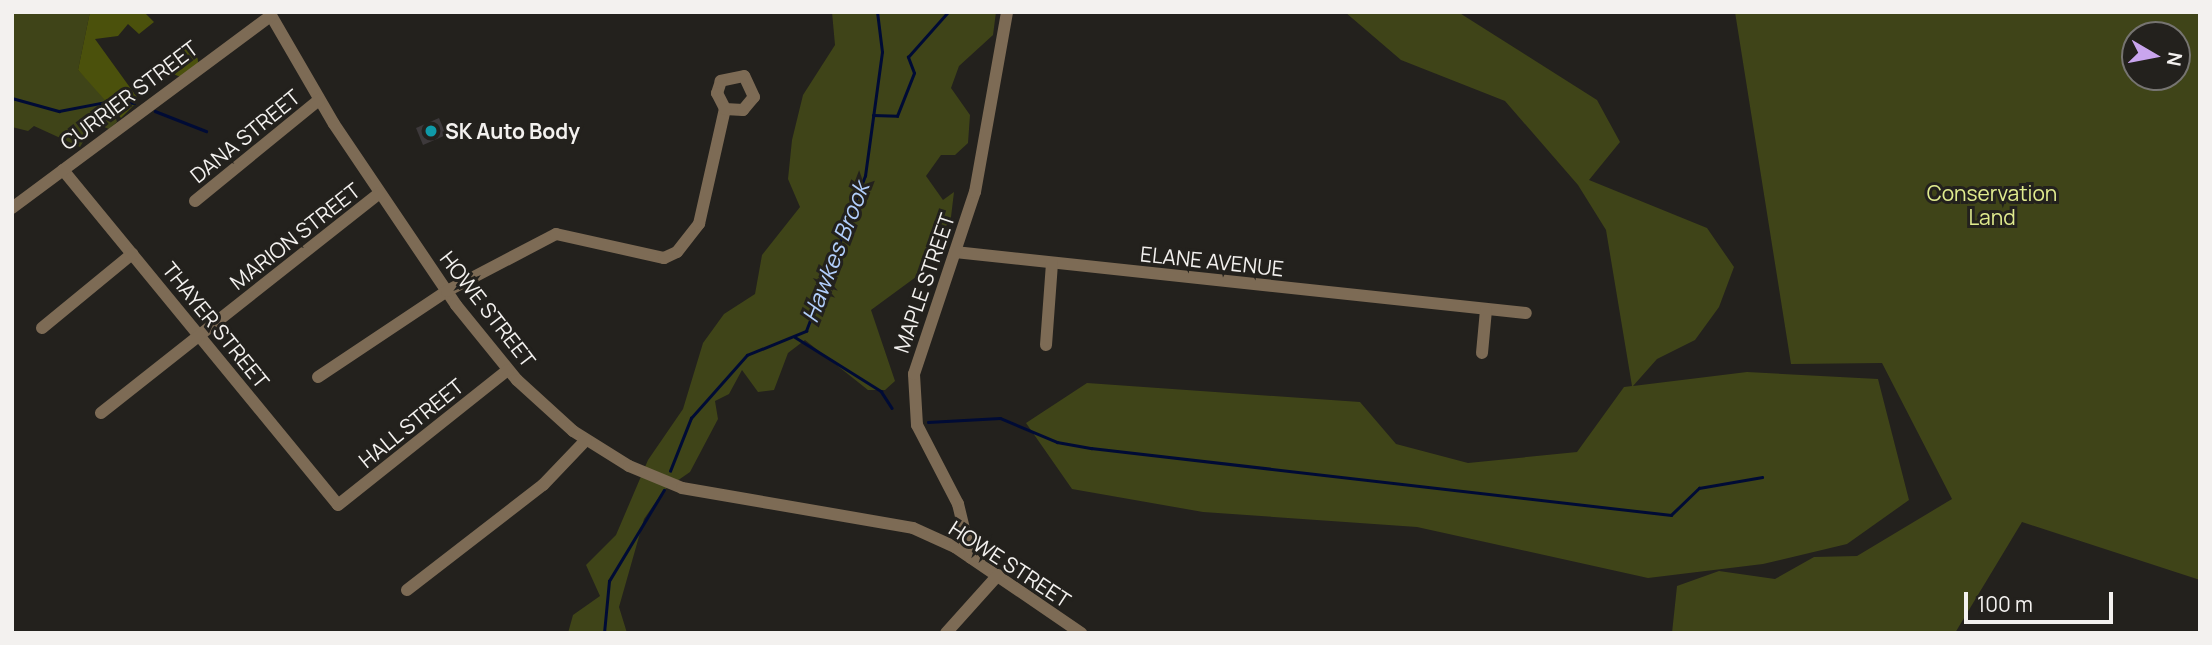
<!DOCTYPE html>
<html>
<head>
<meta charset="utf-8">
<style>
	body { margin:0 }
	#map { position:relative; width:2212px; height:645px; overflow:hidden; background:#23211d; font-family:Manrope,sans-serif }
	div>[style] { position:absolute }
	.green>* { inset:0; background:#3f4418 }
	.forest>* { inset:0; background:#4b510c }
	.round { border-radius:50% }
	.stream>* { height:2.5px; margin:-1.25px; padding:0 1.25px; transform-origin:1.25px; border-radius:1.25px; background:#000b35 }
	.building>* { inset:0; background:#3d393b }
	.minor>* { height:12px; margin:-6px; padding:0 6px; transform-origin:6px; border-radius:6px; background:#7d6b55 }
	.dots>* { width:19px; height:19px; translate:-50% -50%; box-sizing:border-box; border:4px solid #23211d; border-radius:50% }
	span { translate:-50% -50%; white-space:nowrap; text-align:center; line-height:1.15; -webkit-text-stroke:6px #23211d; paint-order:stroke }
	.street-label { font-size:21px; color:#f3f1ef }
	.poi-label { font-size:21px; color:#f3f1ef; font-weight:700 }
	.left { translate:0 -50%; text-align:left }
	.park-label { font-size:21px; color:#e0eb8e }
	.water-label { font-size:23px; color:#b2cffc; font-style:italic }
	.frame { position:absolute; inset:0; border:14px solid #f3f1ef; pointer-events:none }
	.north { position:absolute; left:2121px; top:21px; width:70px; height:70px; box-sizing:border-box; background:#23211d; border:2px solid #767471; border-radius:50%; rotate:100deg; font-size:19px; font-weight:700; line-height:28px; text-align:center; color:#f3f1ef }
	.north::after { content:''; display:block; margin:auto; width:24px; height:32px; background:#c9a5ee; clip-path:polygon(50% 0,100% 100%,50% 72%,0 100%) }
	.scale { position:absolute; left:1964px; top:592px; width:149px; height:32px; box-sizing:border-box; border:4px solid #f3f1ef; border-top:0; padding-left:9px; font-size:21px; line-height:24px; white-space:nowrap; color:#f3f1ef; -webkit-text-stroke:5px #23211d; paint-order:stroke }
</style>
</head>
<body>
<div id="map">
	<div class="green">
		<div style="clip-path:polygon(12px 12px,90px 12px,78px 70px,112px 105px,117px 122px,109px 129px,94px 123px,80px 147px,34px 126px,28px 131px,12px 127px)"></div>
		<div style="clip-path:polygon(832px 12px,996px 12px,993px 35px,959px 66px,951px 88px,970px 115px,968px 143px,955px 155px,941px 155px,926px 176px,943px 200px,954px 192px,951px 217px,920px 274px,871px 310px,895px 381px,885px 390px,868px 390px,805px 340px,788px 353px,774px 390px,758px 392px,742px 370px,729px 394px,715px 401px,718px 419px,690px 472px,664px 490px,644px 519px,619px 607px,627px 633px,568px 633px,573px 615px,600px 596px,586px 565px,616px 535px,648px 460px,683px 409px,703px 343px,724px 314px,755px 294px,762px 255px,800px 207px,788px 179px,792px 140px,803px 95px,835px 45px)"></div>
		<div style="clip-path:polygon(1345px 12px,1458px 12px,1597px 100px,1620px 142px,1589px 180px,1707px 228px,1734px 267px,1719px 307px,1695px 340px,1657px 359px,1633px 386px,1747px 372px,1878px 379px,1909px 500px,1847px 544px,1763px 564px,1648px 578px,1417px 527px,1203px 512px,1072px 489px,1026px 423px,1087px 383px,1360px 402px,1396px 444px,1468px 463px,1577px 452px,1624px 387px,1632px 386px,1606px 230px,1578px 185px,1505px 101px,1401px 60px)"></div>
		<div style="clip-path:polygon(evenodd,1735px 12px,2200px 12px,2200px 580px,2022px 522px,1955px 633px,1672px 633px,1677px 586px,1719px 571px,1775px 579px,1814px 557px,1857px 556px,1952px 499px,1882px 363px,1791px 364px,1735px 12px,2177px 35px,2177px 77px,2135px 77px,2135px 35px,2177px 35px)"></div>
	</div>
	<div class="forest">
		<div style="clip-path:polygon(90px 12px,144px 12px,154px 22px,139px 34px,128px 24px,118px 36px,95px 39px,139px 100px,121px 118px,78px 70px)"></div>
		<div class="round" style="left:168px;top:47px;width:30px;height:30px"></div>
	</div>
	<div class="stream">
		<div style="left:12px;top:98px;width:49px;rotate:15.5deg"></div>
		<div style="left:59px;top:111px;width:53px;rotate:-10.9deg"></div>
		<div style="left:111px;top:101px;width:23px;rotate:5deg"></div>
		<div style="left:155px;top:111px;width:55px;rotate:21.4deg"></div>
		<div style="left:873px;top:115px;width:24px;rotate:2deg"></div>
		<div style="left:897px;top:116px;width:46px;rotate:-68.4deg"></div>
		<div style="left:914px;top:73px;width:17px;rotate:-111deg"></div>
		<div style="left:908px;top:57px;width:60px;rotate:-48.4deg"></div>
		<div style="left:795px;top:337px;width:102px;rotate:32.1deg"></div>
		<div style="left:881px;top:391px;width:20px;rotate:57deg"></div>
		<div style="left:928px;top:422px;width:72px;rotate:-3.2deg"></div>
		<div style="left:1000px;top:418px;width:62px;rotate:22.8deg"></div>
		<div style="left:1057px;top:442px;width:35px;rotate:10deg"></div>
		<div style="left:1091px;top:448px;width:584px;rotate:6.59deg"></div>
		<div style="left:1671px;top:515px;width:39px;rotate:-44deg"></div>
		<div style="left:1699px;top:488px;width:64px;rotate:-9.9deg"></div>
		<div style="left:670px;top:471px;width:57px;rotate:-68.4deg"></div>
		<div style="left:691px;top:418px;width:84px;rotate:-48.4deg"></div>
		<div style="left:747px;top:355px;width:64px;rotate:-22.1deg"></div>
		<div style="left:806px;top:331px;width:166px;rotate:-69.2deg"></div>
		<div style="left:865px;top:176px;width:125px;rotate:-82.2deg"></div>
		<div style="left:882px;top:52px;width:40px;rotate:-97.1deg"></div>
		<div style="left:604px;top:633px;width:52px;rotate:-84.5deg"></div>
		<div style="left:609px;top:581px;width:106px;rotate:-58.9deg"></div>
	</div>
	<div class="building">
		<div style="clip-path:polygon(439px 118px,446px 135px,423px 145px,416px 128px)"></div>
	</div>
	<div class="minor">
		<div style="left:269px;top:12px;width:129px;rotate:59.9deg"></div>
		<div style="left:334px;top:124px;width:218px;rotate:56deg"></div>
		<div style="left:456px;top:305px;width:97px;rotate:50.9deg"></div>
		<div style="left:517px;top:380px;width:76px;rotate:42.3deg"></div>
		<div style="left:573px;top:431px;width:66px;rotate:32deg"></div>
		<div style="left:629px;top:466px;width:57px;rotate:22.5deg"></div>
		<div style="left:682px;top:488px;width:234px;rotate:9.8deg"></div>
		<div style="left:913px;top:528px;width:46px;rotate:24.3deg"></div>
		<div style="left:955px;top:547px;width:153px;rotate:34.3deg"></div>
		<div style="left:63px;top:170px;width:433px;rotate:50.6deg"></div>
		<div style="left:338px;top:505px;width:217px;rotate:-38.5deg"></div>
		<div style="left:195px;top:201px;width:160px;rotate:-39.2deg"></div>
		<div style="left:12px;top:208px;width:322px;rotate:-36.6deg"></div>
		<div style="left:955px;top:252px;width:574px;rotate:6.1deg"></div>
		<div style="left:42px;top:328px;width:117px;rotate:-39.4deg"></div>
		<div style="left:1046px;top:345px;width:82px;rotate:-85.8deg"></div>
		<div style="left:1482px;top:353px;width:43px;rotate:-84.7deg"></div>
		<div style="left:318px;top:377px;width:155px;rotate:-33.7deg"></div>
		<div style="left:447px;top:291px;width:123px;rotate:-27.6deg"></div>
		<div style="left:556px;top:234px;width:111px;rotate:12.5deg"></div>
		<div style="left:664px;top:258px;width:14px;rotate:-25deg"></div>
		<div style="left:677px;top:252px;width:36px;rotate:-52deg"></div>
		<div style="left:699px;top:224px;width:118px;rotate:-77.3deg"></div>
		<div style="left:725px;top:109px;width:18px;rotate:3deg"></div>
		<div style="left:743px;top:110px;width:17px;rotate:-50deg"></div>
		<div style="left:754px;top:97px;width:23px;rotate:-115deg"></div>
		<div style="left:744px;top:76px;width:24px;rotate:168deg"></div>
		<div style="left:721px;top:81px;width:13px;rotate:108deg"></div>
		<div style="left:717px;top:93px;width:18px;rotate:63deg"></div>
		<div style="left:101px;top:413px;width:355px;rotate:-38.3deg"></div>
		<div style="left:971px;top:558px;width:56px;rotate:-103.5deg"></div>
		<div style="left:958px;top:504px;width:89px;rotate:-117.4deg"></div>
		<div style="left:917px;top:425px;width:51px;rotate:-93.4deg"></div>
		<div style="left:914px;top:374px;width:192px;rotate:-71.5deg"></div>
		<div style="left:975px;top:192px;width:183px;rotate:-79.9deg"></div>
		<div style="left:407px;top:590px;width:172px;rotate:-37.7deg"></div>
		<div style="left:543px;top:485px;width:62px;rotate:-46.3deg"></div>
		<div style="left:946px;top:633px;width:78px;rotate:-48.1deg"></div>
	</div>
	<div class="dots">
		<div style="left:431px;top:131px;background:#0f9aa8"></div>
	</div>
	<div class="street-label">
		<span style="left:129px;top:95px;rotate:-37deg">CURRIER STREET</span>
		<span style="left:245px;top:136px;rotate:-39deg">DANA STREET</span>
		<span style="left:295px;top:236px;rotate:-38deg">MARION STREET</span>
		<span style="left:1212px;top:261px;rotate:6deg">ELANE AVENUE</span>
		<span style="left:924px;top:283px;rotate:-71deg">MAPLE STREET</span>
		<span style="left:488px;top:309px;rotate:52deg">HOWE STREET</span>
		<span style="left:216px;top:325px;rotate:51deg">THAYER STREET</span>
		<span style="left:411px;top:423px;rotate:-39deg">HALL STREET</span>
		<span style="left:1010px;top:564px;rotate:33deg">HOWE STREET</span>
	</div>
	<div class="poi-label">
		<span class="left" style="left:445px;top:131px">SK Auto Body</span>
	</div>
	<div class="park-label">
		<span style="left:1992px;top:205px">Conservation<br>Land</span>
	</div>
	<div class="water-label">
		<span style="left:835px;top:252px;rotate:-69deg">Hawkes Brook</span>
	</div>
	<div class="frame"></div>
	<div class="north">N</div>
	<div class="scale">100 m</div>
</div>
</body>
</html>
